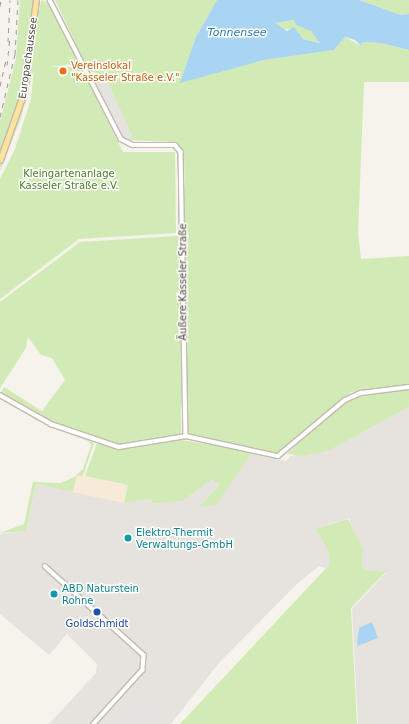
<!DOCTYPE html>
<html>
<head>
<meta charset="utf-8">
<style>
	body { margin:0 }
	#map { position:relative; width:409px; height:724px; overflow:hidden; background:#f6f3ec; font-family:"DejaVu Sans",sans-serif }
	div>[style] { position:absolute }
	.commercial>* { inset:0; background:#f7ead8 }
	.industrial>* { inset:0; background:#e6e2dd }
	.green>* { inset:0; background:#d2eab5 }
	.parking>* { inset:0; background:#e5e3e0 }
	.water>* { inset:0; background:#a9d4f2 }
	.roads { filter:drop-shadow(1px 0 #c2bbae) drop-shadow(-1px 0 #c2bbae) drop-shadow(0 1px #c2bbae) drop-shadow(0 -1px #c2bbae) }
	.minor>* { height:3.5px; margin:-1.75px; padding:0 1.75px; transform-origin:1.75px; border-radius:1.75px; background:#fff }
	.major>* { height:4.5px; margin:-2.25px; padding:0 2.25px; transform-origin:2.25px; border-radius:2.25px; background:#ffe39c }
	.rail>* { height:1px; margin-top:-0.5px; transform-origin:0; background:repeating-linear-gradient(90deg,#9a9a9a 0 5px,transparent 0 10px) }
	.dots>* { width:11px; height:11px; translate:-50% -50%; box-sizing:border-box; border:2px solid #fff; border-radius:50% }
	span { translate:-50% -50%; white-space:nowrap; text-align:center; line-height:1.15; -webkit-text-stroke:3px #fff; paint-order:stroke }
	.street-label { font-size:10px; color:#4b4439 }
	.food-label { font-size:10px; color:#c56008 }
	.left { translate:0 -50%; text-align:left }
	.park-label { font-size:10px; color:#4a7f2a }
	.culture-label { font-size:10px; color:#0d838f }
	.transit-label { font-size:10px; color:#164399 }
	.water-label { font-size:11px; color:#2e7ab2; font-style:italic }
</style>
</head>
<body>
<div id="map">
	<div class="commercial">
		<div style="clip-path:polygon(77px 475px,128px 485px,124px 503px,73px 492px)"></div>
	</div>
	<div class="industrial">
		<div style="clip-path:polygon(409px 407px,409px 724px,358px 724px,352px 609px,387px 572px,367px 571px,362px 566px,363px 549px,359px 547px,349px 518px,316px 529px,328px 551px,329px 565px,325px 568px,319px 566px,298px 583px,219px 663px,171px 724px,49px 724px,96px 673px,97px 664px,67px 634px,49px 655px,0 614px,0 534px,26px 531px,36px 484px,124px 503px,151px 499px,152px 504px,182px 501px,212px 478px,219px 485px,199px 506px,251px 454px,286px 461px,290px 456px,330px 450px)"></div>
	</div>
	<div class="green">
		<div style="clip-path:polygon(20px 0,33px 0,30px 33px,21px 94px,0 156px,0 122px,16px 59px)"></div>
		<div style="clip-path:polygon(41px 0,50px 4px,80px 63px,49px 67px,79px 67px,84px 72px,123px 152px,175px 152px,176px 233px,79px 239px,0 299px,0 179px,15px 149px,31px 99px,34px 69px,21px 118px,0 171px,0 164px,25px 95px)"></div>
		<div style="clip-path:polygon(55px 0,217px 0,196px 37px,181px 82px,264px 60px,334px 50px,345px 37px,361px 46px,363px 42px,381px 43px,409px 50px,409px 82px,364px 82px,358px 234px,361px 259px,409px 256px,409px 386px,351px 392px,285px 449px,274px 454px,187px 435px,184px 151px,174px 142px,127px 140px,132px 136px,104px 75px,89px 71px)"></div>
		<div style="clip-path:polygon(359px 0,409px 0,409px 14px,401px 15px)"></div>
		<div style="clip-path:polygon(294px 20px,311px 31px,321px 43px,303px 39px,291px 29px,282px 29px,275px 23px)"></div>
		<div style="clip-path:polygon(177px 236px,181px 239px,181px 436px,164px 436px,138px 445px,114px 444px,52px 423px,0 394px,4px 387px,42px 411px,65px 380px,52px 358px,41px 355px,28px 337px,26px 348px,0 388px,0 302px,80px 242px)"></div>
		<div style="clip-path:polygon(409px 388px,409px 407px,330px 450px,304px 456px,287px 454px,341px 404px,366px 393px)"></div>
		<div style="clip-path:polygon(0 397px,37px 419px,94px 443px,83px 476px,77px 475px,73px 492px,36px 484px,26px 531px,0 533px,24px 524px,33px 482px,61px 483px,74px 477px,83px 469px,91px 445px,88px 441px,36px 420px)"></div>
		<div style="clip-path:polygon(169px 438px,225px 447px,287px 460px,251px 454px,216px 505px,199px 507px,219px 485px,212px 479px,182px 501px,152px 504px,151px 499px,124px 503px,128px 485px,85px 476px,97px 443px,129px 449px)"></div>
		<div style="clip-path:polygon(348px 519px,363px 549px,362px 566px,367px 571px,387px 571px,351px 608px,357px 724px,180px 724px,329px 565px,328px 551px,316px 529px)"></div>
	</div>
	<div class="parking">
		<div style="clip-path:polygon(104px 75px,132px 136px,127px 140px,120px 135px,94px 80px)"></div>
		<div style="clip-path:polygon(135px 691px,158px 712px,147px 724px,135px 724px,128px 718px,122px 724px,101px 724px)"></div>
	</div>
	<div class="water">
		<div style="clip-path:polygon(evenodd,217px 0,359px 0,401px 15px,409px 14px,409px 50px,381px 43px,363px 42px,361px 46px,355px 40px,345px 37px,334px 50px,264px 60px,180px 83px,196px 37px,217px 0,294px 20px,296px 25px,311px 31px,320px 43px,303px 39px,294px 27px,287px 31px,275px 23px,294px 20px)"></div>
		<div style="clip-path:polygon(372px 622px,378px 638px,357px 646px,359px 628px)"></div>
	</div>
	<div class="roads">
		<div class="minor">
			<div style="left:50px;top:0;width:156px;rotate:62.9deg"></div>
			<div style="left:121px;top:139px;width:13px;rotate:27deg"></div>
			<div style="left:133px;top:145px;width:42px"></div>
			<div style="left:175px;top:145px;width:9px;rotate:49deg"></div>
			<div style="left:181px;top:152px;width:284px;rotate:89deg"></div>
			<div style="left:0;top:395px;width:59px;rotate:29.6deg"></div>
			<div style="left:51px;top:424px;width:72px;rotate:18.7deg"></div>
			<div style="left:119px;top:447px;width:68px;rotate:-9.3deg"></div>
			<div style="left:186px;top:436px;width:94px;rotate:12.3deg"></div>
			<div style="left:278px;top:456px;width:87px;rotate:-39.9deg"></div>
			<div style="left:345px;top:400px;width:17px;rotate:-24deg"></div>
			<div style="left:361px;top:393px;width:48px;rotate:-7.1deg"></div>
			<div style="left:45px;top:566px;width:133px;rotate:42deg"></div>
			<div style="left:144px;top:655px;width:15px;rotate:94deg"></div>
			<div style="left:143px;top:670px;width:73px;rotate:132.2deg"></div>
		</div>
		<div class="major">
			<div style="left:0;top:160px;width:72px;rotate:-70.6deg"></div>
			<div style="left:24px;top:92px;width:93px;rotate:-82.6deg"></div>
		</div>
	</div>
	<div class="rail">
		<div style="left:0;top:6px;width:6px;rotate:-81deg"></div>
		<div style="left:8px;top:42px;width:42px;rotate:-87.3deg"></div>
		<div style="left:7px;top:65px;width:28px;rotate:-84deg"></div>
		<div style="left:0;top:86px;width:27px;rotate:-77deg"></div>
		<div style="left:0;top:117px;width:65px;rotate:-76.6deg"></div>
		<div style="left:15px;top:54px;width:54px;rotate:-86.8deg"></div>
	</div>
	<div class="dots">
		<div style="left:63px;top:71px;background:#e8710a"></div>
		<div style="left:128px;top:538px;background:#0f9aa8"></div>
		<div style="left:54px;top:594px;background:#0f9aa8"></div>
		<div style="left:97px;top:612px;background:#1a4fb4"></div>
	</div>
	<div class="street-label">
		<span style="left:28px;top:58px;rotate:-82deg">Europachaussee</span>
		<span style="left:183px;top:282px;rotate:-90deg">Äußere Kasseler Straße</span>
	</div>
	<div class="food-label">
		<span class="left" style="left:71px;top:71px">Vereinslokal<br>"Kasseler Straße e.V."</span>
	</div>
	<div class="park-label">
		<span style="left:69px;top:179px">Kleingartenanlage<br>Kasseler Straße e.V.</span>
	</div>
	<div class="culture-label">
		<span class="left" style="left:136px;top:538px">Elektro-Thermit<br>Verwaltungs-GmbH</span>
		<span class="left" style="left:62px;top:594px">ABD Naturstein<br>Rohne</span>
	</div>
	<div class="transit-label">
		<span style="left:97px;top:624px">Goldschmidt</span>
	</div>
	<div class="water-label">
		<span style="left:237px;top:33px">Tonnensee</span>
	</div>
</div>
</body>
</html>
